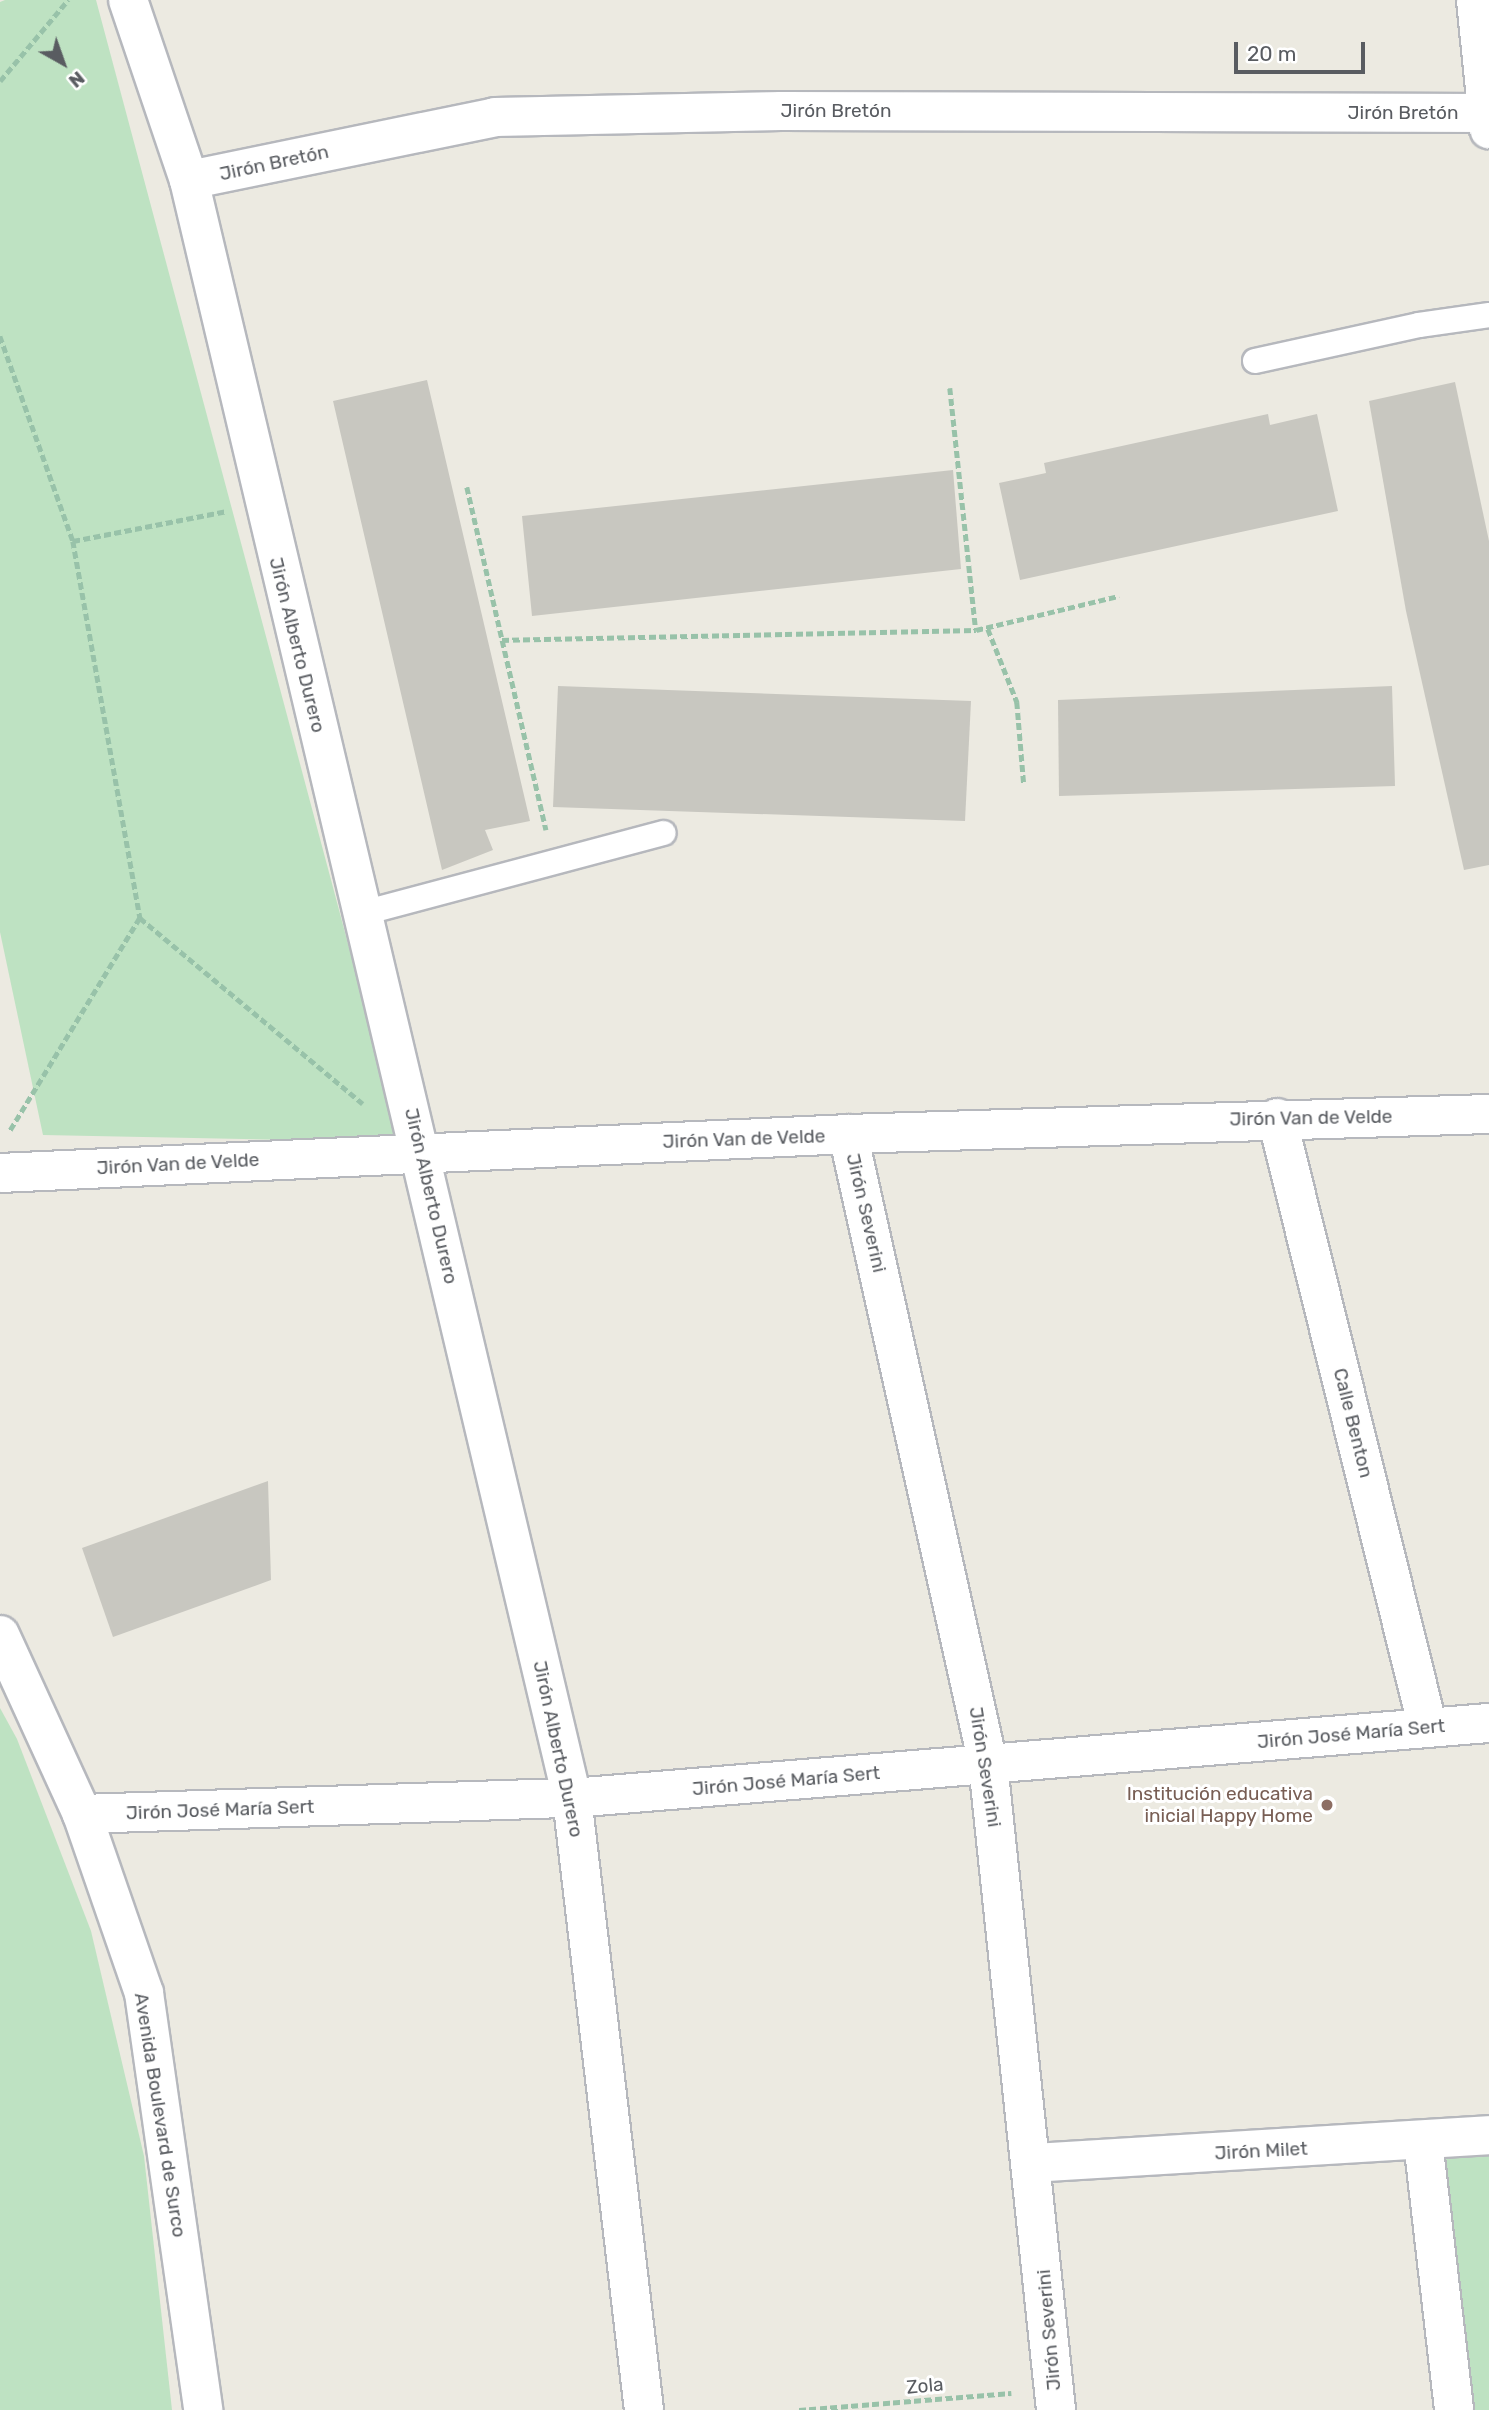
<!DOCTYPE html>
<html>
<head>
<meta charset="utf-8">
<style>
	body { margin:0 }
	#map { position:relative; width:1489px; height:2410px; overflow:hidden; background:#eceae1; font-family:Rubik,sans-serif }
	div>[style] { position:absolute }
	.green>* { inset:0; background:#bee2c2 }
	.building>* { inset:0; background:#c8c7c0 }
	.path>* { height:4.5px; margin-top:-2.25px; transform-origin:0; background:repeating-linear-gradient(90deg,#98c2a9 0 7px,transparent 0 10.5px) }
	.roads { filter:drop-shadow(2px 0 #b6b8bd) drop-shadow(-2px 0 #b6b8bd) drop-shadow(0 2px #b6b8bd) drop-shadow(0 -2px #b6b8bd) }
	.lane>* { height:24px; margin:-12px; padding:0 12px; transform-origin:12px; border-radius:12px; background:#fff }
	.street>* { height:38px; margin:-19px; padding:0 19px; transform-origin:19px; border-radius:19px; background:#fff }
	.secondary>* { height:38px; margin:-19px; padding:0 19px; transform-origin:19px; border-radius:19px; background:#fff }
	.dots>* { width:19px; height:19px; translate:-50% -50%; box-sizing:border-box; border:4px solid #fff; border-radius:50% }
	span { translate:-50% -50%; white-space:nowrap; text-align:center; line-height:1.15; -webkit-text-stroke:6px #fff; paint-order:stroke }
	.street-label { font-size:19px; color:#595c61 }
	.education-label { font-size:19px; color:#785e54 }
	.right { translate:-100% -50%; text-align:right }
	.north { position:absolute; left:28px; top:28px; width:70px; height:70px; -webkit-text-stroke:5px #fff; paint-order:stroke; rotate:140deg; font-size:19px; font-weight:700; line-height:28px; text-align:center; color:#595c61 }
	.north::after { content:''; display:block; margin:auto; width:24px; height:32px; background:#595c61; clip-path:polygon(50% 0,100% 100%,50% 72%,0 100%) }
	.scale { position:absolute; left:1234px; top:42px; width:131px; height:32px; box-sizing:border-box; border:4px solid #595c61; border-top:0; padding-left:9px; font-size:21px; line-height:24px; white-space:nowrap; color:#595c61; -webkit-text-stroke:5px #fff; paint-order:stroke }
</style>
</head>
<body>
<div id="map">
	<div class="green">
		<div style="clip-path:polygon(5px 0,96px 0,401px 1142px,43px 1135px,0 932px,0 2px)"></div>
		<div style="clip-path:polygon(0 1708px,17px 1739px,91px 1931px,144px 2156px,172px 2410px,0 2410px)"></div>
		<div style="clip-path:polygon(1489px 2135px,1489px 2410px,1463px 2410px,1432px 2141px)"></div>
	</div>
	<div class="building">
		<div style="clip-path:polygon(427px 380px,530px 821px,485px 830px,493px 850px,442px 870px,333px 401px)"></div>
		<div style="clip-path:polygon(1455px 382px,1489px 541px,1489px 865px,1464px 870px,1406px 611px,1369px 401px)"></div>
		<div style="clip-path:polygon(1268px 414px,1270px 425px,1317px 414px,1338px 511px,1020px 580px,999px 483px,1046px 473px,1044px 463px)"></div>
		<div style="clip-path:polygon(953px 470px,961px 569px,532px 616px,522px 516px)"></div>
		<div style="clip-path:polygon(558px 686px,971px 701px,965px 821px,553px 807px)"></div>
		<div style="clip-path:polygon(1392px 686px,1395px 786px,1059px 796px,1058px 700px)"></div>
		<div style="clip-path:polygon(268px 1481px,271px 1580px,113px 1637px,82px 1548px)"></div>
	</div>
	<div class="path">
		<div style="left:0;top:81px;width:106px;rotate:-50deg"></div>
		<div style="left:0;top:336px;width:218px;rotate:70.4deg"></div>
		<div style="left:73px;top:541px;width:383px;rotate:79.9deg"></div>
		<div style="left:140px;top:918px;width:250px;rotate:121.4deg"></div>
		<div style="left:950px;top:388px;width:243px;rotate:83.9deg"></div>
		<div style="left:467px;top:487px;width:352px;rotate:77deg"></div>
		<div style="left:73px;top:541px;width:157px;rotate:-11deg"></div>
		<div style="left:988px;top:629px;width:79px;rotate:68.3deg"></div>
		<div style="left:1017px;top:702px;width:83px;rotate:85.2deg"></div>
		<div style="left:502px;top:640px;width:474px;rotate:-1.2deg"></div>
		<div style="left:976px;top:630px;width:147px;rotate:-13.4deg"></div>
		<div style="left:140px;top:918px;width:290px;rotate:39.8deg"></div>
		<div style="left:799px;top:2410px;width:213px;rotate:-4.6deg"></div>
	</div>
	<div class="roads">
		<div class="lane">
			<div style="left:1255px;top:361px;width:168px;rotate:-12.4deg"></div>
			<div style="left:1419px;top:325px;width:71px;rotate:-8.1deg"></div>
			<div style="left:363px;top:913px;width:311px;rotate:-14.9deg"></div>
		</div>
		<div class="street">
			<div style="left:128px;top:0;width:190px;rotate:71.3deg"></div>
			<div style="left:189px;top:180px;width:1663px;rotate:76.68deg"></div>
			<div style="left:572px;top:1798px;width:616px;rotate:83.29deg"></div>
			<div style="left:1476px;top:0;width:130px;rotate:84.2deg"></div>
			<div style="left:189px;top:180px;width:312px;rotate:-11.6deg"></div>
			<div style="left:495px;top:117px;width:286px;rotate:-1.2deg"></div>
			<div style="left:781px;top:111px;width:708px;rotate:0.16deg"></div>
			<div style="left:1277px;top:1118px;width:628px;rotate:76.1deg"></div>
			<div style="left:848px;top:1134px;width:645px;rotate:77.47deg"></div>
			<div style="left:988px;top:1764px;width:650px;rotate:83.99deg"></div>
			<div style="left:0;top:1173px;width:849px;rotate:-2.63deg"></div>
			<div style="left:848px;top:1134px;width:641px;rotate:-1.79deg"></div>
			<div style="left:82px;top:1814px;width:490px;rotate:-1.9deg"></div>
			<div style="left:572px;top:1798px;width:920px;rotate:-4.68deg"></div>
			<div style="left:1423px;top:2141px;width:271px;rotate:83.4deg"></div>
			<div style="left:1033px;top:2163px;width:457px;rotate:-3.5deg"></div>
		</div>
		<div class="secondary">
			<div style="left:0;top:1635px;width:197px;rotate:65.4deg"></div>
			<div style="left:82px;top:1814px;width:189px;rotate:70.9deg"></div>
			<div style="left:144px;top:1993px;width:421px;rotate:81.9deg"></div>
		</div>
	</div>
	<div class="dots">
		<div style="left:1327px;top:1805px;background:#8d6e63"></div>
	</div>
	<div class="street-label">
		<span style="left:836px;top:111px">Jirón Bretón</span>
		<span style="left:1403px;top:113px">Jirón Bretón</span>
		<span style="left:274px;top:163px;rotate:-12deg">Jirón Bretón</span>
		<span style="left:297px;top:645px;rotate:76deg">Jirón Alberto Durero</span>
		<span style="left:1311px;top:1118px;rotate:-1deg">Jirón Van de Velde</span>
		<span style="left:744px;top:1139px;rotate:-2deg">Jirón Van de Velde</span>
		<span style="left:178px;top:1164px;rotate:-3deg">Jirón Van de Velde</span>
		<span style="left:431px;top:1196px;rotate:77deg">Jirón Alberto Durero</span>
		<span style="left:866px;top:1213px;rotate:77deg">Jirón Severini</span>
		<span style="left:1353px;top:1423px;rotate:76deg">Calle Benton</span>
		<span style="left:1351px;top:1734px;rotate:-5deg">Jirón José María Sert</span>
		<span style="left:558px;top:1749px;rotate:78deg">Jirón Alberto Durero</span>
		<span style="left:985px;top:1767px;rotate:81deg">Jirón Severini</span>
		<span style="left:786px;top:1781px;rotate:-5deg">Jirón José María Sert</span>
		<span style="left:220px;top:1810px;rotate:-2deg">Jirón José María Sert</span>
		<span style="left:160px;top:2115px;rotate:81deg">Avenida Boulevard de Surco</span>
		<span style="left:1261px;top:2151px;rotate:-3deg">Jirón Milet</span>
		<span style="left:1049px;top:2330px;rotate:-95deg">Jirón Severini</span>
		<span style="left:925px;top:2386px;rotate:-5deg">Zola</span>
	</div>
	<div class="education-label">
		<span class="right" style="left:1313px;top:1805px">Institución educativa<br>inicial Happy Home</span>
	</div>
	<div class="north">N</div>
	<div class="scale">20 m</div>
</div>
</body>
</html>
